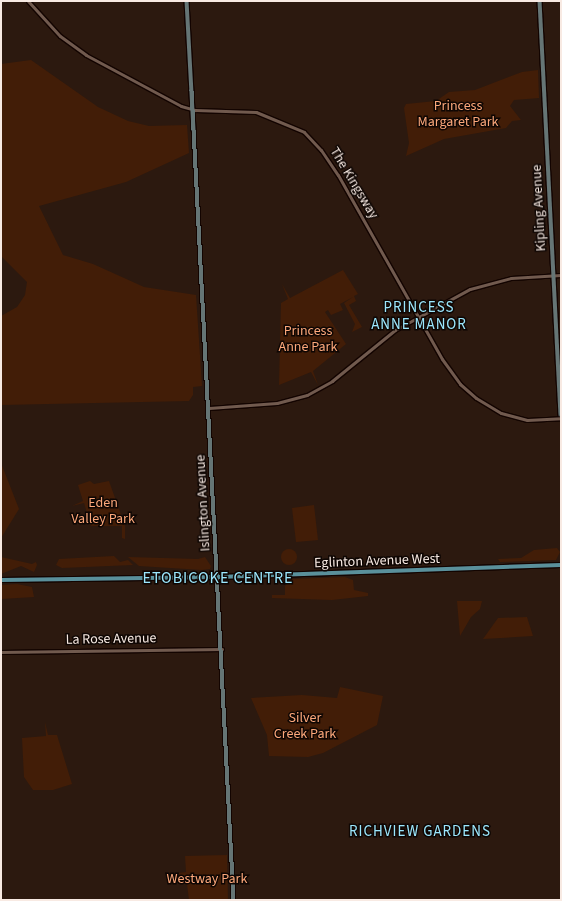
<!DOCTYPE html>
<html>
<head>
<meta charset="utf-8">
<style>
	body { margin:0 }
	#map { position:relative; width:562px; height:901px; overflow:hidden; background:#2c190f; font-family:"Source Sans 3",sans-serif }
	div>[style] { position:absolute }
	.green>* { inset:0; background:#421d07 }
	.round { border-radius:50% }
	.roads { filter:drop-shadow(1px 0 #130400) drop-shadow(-1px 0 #130400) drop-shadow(0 1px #130400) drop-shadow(0 -1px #130400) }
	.tertiary>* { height:3px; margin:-1.5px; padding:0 1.5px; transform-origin:1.5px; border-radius:1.5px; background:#715a4e }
	.secondary>* { height:3.5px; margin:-1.75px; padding:0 1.75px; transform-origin:1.75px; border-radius:1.75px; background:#657575 }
	.primary>* { height:4px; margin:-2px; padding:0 2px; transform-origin:2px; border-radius:2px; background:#5a909b }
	span { translate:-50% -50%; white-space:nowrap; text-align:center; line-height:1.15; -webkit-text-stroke:3px #0e0603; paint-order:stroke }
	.park-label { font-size:14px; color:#fda87b }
	.street-label { font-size:14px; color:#f8eae3 }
	.neighbourhood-label { font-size:15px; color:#9ce7fd; letter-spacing:1px }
	.quarter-label { font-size:16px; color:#9ce7fd; letter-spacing:1px }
	.frame { position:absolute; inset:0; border:2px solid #f8eae3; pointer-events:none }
</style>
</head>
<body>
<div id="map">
	<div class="green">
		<div style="clip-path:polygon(31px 60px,98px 107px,128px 121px,149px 126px,187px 125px,189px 153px,126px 182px,39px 206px,63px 255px,93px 264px,144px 287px,196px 295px,202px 386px,193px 387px,193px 395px,189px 401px,1px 405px,1px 316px,17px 307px,25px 295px,27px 282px,1px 256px,1px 64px)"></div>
		<div style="clip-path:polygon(538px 70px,539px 98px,514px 100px,510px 106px,521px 120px,512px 121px,506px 128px,444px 139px,406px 156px,409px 143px,404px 108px,406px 104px,436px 101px,449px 92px,475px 90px,522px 72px)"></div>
		<div style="clip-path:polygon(343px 270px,358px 294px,354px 296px,356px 301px,349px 305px,362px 327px,352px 332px,355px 324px,344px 303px,353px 297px,340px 304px,343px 310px,331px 315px,328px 310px,325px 312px,346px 344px,313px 371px,318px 385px,311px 372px,279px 385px,281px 303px,288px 299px,282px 284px,290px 298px)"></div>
		<div style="clip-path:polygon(1px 463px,19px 509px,1px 538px)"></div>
		<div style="clip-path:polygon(90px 481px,94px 484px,109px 481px,125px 526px,125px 539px,122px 538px,122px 526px,91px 526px,84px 503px,72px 506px,83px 501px,78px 485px)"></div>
		<div style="clip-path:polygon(314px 505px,318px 540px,296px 542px,292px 508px)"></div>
		<div style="clip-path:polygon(557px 548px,560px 552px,556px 560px,500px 562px,498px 559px,521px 558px,534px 550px)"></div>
		<div class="round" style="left:281px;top:549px;width:16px;height:16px"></div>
		<div style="clip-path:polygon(114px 556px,120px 562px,128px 560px,133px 565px,62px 568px,56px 565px,59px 559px)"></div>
		<div style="clip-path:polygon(1px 557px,32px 564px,36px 562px,37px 565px,34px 572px,21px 566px,1px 574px)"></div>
		<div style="clip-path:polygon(128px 557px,198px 559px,205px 557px,211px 566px,210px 569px,202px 570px,139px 566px)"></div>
		<div style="clip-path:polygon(345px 577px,353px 580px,354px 590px,368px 593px,368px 596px,332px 600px,272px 598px,272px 595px,285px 595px,285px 586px,291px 579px)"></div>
		<div style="clip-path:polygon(17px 584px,32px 587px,34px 597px,1px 599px,1px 585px)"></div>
		<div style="clip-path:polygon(457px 601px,482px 601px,480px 609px,471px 617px,460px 636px)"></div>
		<div style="clip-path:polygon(527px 617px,533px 636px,483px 639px,498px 618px)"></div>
		<div style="clip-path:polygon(340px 687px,383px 696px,377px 725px,323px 753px,308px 757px,269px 756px,267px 735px,251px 698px,302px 695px,337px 698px)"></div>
		<div style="clip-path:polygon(45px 722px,48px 735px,57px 735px,72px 784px,53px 790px,33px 790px,24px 777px,22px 738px,46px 736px)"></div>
		<div style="clip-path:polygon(227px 855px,228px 900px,189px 900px,186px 876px,180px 876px,179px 873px,186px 872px,185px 856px)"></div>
	</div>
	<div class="roads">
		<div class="tertiary">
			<div style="left:28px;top:1px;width:47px;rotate:47.6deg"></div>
			<div style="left:60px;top:36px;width:32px;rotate:36deg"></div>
			<div style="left:86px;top:55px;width:108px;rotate:28.2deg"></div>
			<div style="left:181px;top:106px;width:15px;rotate:16deg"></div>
			<div style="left:195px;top:110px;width:61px;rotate:1.9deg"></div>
			<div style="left:256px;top:112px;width:52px;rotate:22.6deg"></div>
			<div style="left:304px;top:132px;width:25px;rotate:47deg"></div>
			<div style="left:321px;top:150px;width:30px;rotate:56deg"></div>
			<div style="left:338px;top:175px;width:211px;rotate:60.5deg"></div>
			<div style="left:442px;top:359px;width:31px;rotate:54deg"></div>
			<div style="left:460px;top:384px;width:21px;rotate:41deg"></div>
			<div style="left:476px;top:398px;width:29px;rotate:31deg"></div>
			<div style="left:501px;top:413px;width:27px;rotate:15deg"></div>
			<div style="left:527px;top:420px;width:34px;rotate:-3deg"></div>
			<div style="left:209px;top:408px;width:68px;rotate:-4.2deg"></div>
			<div style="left:277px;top:403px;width:31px;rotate:-15deg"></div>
			<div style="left:307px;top:395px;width:29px;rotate:-29deg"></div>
			<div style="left:332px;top:381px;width:81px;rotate:-39deg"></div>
			<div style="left:395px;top:330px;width:85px;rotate:-28.7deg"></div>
			<div style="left:470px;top:289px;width:42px;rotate:-15deg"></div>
			<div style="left:511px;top:278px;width:50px;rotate:-3.4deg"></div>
			<div style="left:1px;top:652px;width:221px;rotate:-0.8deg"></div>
		</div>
		<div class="secondary">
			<div style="left:187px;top:1px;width:129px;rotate:86.9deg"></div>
			<div style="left:540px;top:1px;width:414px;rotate:87.1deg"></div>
			<div style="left:192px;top:91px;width:810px;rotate:87.03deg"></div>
		</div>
		<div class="primary">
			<div style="left:1px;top:580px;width:217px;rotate:-0.8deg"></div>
			<div style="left:218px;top:577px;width:343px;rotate:-2deg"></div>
		</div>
	</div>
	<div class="park-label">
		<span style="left:458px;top:114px">Princess<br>Margaret Park</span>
		<span style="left:308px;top:339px">Princess<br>Anne Park</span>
		<span style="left:103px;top:511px">Eden<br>Valley Park</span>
		<span style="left:305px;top:726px">Silver<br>Creek Park</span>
		<span style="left:207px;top:879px">Westway Park</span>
	</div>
	<div class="street-label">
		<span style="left:354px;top:183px;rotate:59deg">The Kingsway</span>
		<span style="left:539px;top:208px;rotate:-93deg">Kipling Avenue</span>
		<span style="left:203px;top:503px;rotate:-93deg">Islington Avenue</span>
		<span style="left:377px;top:561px;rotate:-2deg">Eglinton Avenue West</span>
		<span style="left:111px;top:639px;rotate:-1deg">La Rose Avenue</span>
	</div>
	<div class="neighbourhood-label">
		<span style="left:419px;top:316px">PRINCESS<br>ANNE MANOR</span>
		<span style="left:420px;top:832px">RICHVIEW GARDENS</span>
	</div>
	<div class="quarter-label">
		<span style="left:218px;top:578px">ETOBICOKE CENTRE</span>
	</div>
	<div class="frame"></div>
</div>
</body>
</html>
